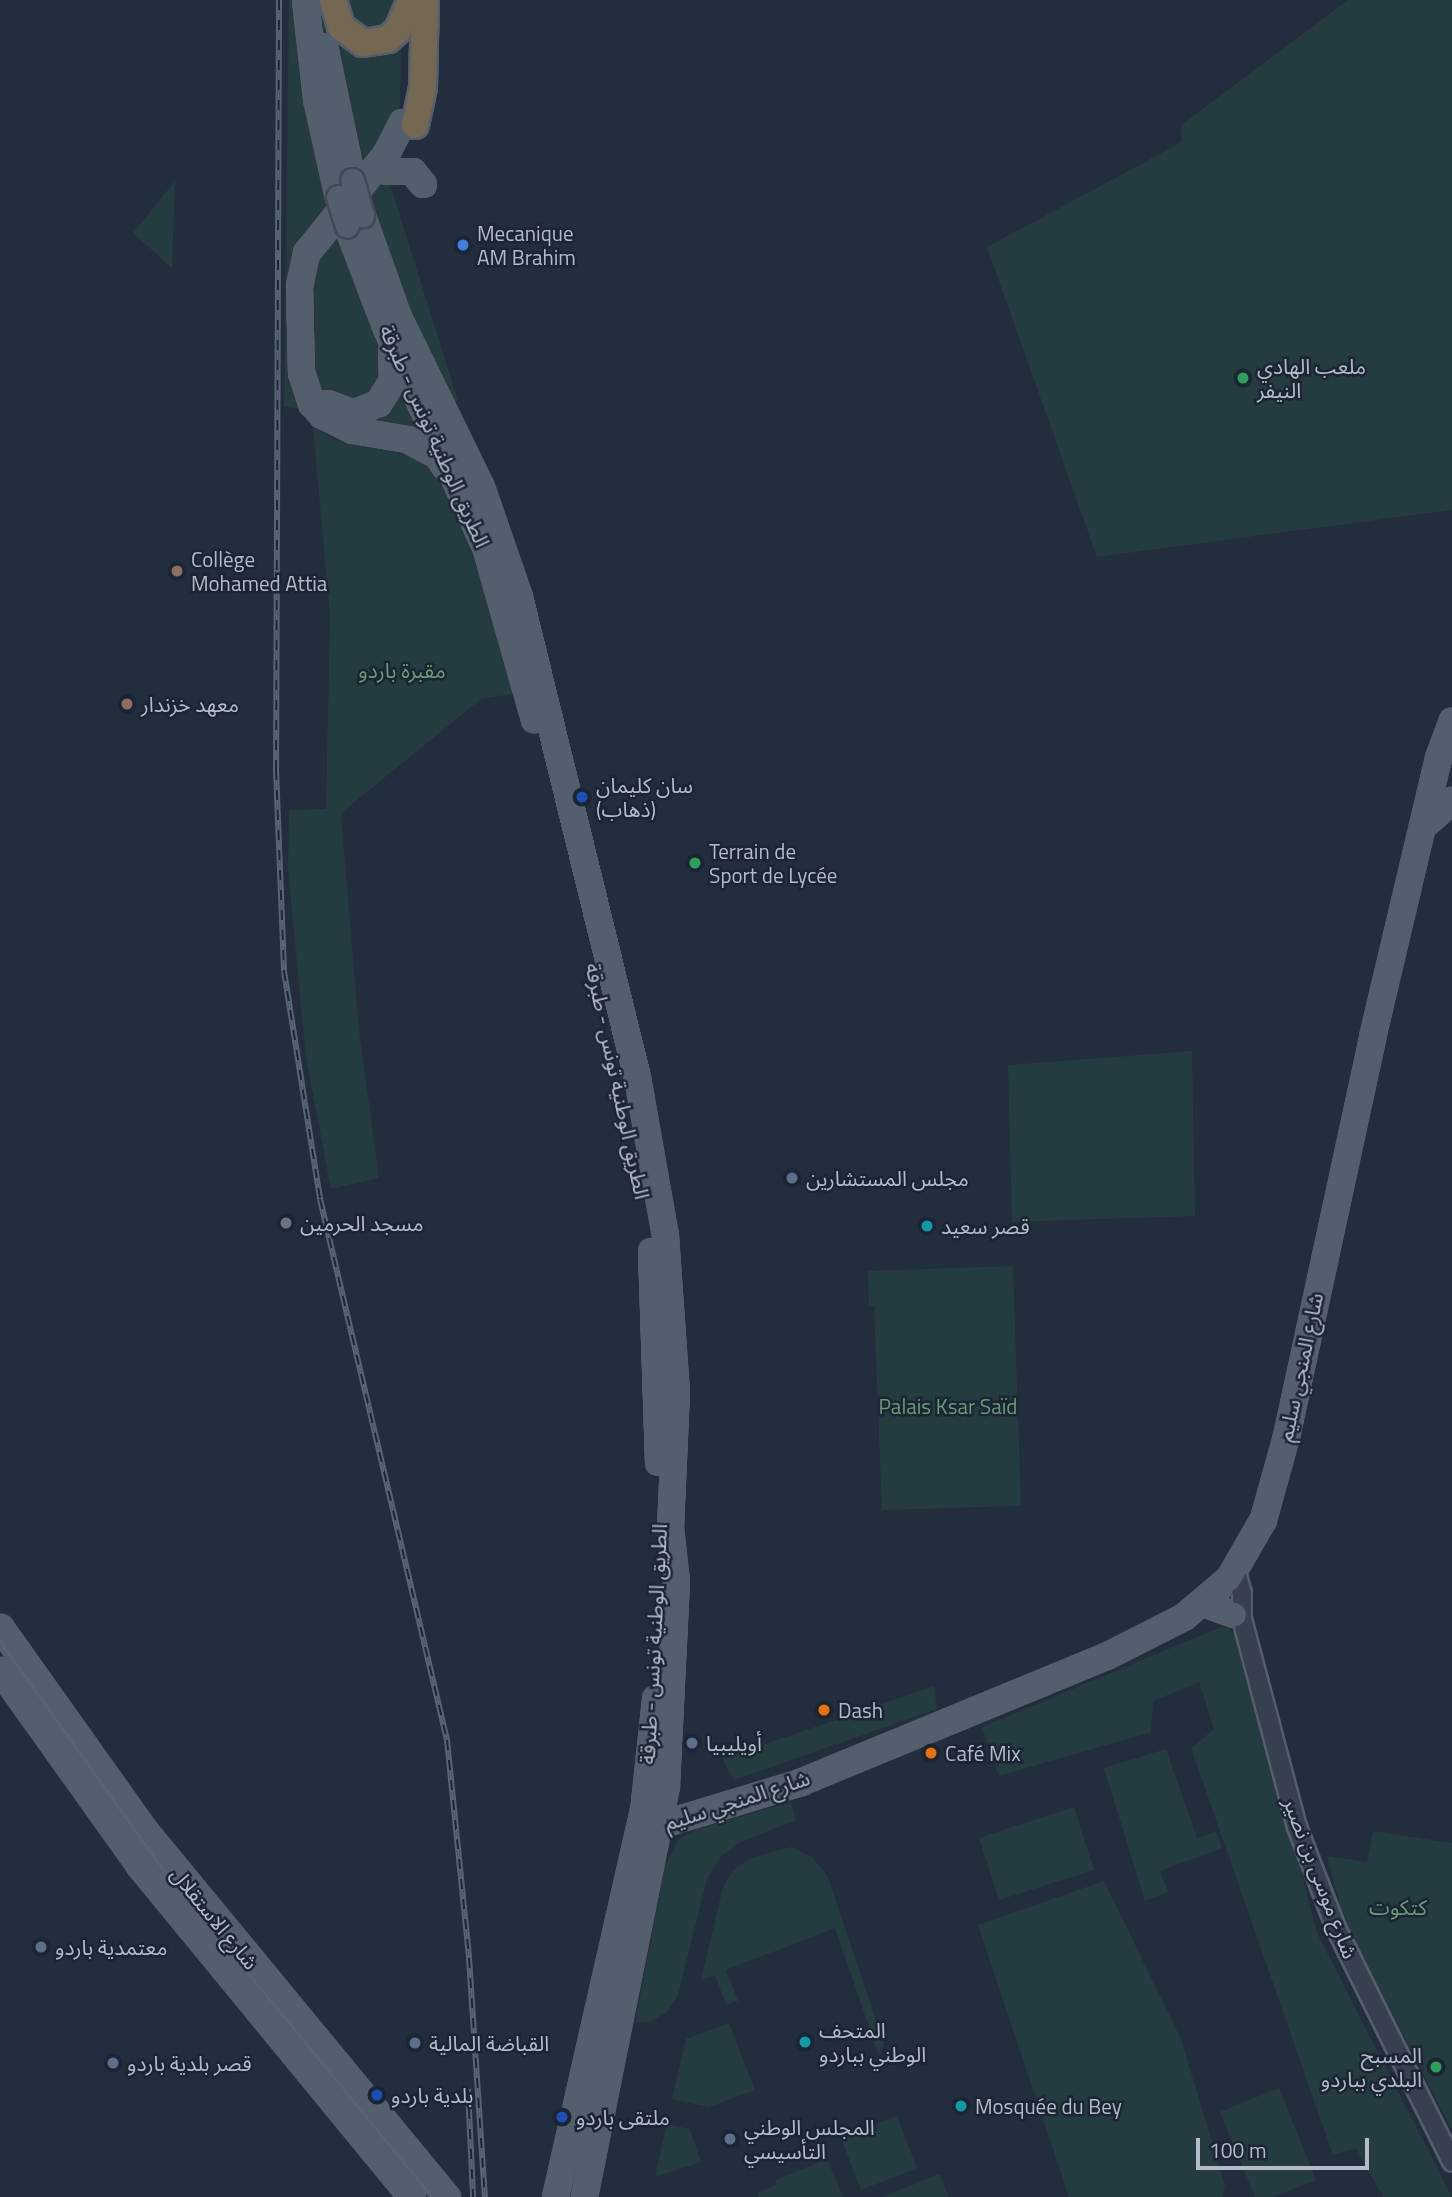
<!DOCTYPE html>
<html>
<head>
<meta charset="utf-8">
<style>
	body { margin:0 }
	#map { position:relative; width:1452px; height:2197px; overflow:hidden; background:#222e3e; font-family:"Titillium Web","Noto Sans Arabic",sans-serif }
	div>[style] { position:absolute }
	.green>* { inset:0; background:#243c3f }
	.roads { filter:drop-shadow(2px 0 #555e6c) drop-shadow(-2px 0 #555e6c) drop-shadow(0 2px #555e6c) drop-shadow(0 -2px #555e6c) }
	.minor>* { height:18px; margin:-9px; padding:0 9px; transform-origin:9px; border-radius:9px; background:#36404e }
	.major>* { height:23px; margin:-11.5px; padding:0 11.5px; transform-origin:11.5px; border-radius:11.5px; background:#545f6e }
	.highway>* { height:26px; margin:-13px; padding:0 13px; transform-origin:13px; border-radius:13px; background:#756853 }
	.tram>* { height:2px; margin:-1px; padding:0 1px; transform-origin:1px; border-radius:1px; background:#586476 }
	.rail>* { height:6px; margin-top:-3px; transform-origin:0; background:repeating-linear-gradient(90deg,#1c2533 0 10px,#586476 0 20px); box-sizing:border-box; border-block:2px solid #586476 }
	.bridges { filter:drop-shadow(2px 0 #404957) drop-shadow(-2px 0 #404957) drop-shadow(0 2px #404957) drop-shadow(0 -2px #404957) }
	.major-bridge>* { height:23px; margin:-11.5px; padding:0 11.5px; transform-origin:11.5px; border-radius:11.5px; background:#545f6e }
	.dots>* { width:19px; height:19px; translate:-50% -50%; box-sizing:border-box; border:4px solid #1c2533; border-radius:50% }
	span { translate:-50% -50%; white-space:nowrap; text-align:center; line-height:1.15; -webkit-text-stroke:5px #1c2533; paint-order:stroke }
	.poi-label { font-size:21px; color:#b2bbc9 }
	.left { translate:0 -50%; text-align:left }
	.right { translate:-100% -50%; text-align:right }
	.street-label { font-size:21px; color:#b2bbc9 }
	.park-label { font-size:21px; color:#689c75 }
	.scale { position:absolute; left:1196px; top:2138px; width:173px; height:32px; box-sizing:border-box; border:4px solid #b2bbc9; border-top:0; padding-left:9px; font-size:21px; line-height:24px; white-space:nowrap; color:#b2bbc9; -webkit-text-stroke:5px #1c2533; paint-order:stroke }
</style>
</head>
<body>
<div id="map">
	<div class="green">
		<div style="clip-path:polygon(289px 0,402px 0,400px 105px,380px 152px,458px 401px,423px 415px,433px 461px,308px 409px,284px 407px)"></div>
		<div style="clip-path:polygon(1348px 0,1452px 0,1452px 510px,1097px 557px,987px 247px,1182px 142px,1181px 125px)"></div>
		<div style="clip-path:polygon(175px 181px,172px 268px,133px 233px)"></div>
		<div style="clip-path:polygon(313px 426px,334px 440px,403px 454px,426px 464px,447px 485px,484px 571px,518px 693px,481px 699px,341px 813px,359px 1030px,379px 1178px,331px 1189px,306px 1058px,288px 869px,289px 810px,326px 809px,330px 615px)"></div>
		<div style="clip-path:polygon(1192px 1051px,1195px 1216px,1012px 1222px,1008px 1065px)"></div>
		<div style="clip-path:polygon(1013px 1266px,1021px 1506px,882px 1510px,874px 1306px,869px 1306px,868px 1271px)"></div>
		<div style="clip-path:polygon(1221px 1627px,1229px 1628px,1241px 1643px,1317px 1933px,1452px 2197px,1383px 2197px,1356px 2148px,1333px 2155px,1191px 1748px,1214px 1729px,1199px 1682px,1153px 1701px,1151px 1732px,999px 1776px,982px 1727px)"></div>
		<div style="clip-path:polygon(934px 1686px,937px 1709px,734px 1780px,722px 1759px)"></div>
		<div style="clip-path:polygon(1166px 1749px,1197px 1838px,1216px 1832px,1222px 1848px,1160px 1871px,1168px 1892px,1145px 1901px,1104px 1768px)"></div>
		<div style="clip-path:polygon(791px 1802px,796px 1820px,743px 1841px,721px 1856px,707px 1879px,678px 1995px,667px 2012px,649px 2022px,635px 2023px,665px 1867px,678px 1840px,697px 1829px)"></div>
		<div style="clip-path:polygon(1074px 1807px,1094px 1870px,999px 1900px,979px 1838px)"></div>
		<div style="clip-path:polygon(1373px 1831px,1452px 1843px,1452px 2130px,1344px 1921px,1327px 1856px,1367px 1862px)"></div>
		<div style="clip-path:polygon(791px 1847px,812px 1857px,828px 1877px,884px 2044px,879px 2056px,835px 1928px,726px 1970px,738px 2001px,726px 2005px,715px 1975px,701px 1980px,723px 1887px,733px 1870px,751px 1858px)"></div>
		<div style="clip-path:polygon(1104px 1881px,1181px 2039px,1225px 2185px,1223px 2197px,1069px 2197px,978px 1925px)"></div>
		<div style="clip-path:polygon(729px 2023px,755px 2090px,709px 2107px,672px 2099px,686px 2039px)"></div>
		<div style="clip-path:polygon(1279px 2088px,1316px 2180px,1273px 2197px,1255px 2197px,1220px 2112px)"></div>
		<div style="clip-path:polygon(897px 2116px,917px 2168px,861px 2190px,841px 2138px)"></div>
		<div style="clip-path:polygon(667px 2124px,690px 2129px,701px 2162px,655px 2177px)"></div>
		<div style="clip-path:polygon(827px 2159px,843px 2197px,758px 2197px,757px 2193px,776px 2185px,775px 2180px)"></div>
		<div style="clip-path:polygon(940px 2174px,949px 2197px,882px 2197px)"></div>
	</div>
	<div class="roads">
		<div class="minor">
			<div style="left:1235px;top:1569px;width:25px;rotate:74deg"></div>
			<div style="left:1242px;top:1593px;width:26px;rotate:90deg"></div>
			<div style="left:1242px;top:1619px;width:215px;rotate:75.2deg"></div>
			<div style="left:1297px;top:1827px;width:108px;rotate:68.9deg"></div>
			<div style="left:1336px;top:1928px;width:261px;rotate:63.6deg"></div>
		</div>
		<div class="major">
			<div style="left:305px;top:0;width:99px;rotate:83.6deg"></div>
			<div style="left:316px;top:98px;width:101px;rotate:77.5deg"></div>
			<div style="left:324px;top:46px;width:137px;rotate:78.2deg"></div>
			<div style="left:402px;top:122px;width:37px;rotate:117deg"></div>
			<div style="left:385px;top:155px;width:126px;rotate:128.9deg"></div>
			<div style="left:306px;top:253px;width:34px;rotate:102deg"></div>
			<div style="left:299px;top:286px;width:86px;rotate:88.7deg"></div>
			<div style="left:301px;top:372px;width:33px;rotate:72deg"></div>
			<div style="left:311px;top:403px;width:16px;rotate:47deg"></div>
			<div style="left:322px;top:415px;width:34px;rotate:26deg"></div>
			<div style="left:353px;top:430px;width:55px;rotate:9.5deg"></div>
			<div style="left:407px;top:439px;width:34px;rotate:28deg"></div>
			<div style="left:437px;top:455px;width:14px;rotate:56deg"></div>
			<div style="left:387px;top:171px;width:25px"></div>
			<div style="left:412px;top:171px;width:17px;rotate:50deg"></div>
			<div style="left:362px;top:216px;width:107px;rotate:70.4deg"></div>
			<div style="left:398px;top:317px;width:189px;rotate:64deg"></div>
			<div style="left:481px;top:487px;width:116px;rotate:70.9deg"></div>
			<div style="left:519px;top:597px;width:494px;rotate:76.2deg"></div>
			<div style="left:637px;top:1077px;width:160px;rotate:80deg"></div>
			<div style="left:665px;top:1235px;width:156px;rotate:86deg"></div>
			<div style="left:676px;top:1391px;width:136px;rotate:92.5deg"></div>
			<div style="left:670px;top:1527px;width:54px;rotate:83.7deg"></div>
			<div style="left:676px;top:1581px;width:205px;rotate:92.8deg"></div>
			<div style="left:666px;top:1786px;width:419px;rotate:101.3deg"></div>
			<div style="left:347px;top:226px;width:109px;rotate:69.1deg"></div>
			<div style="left:386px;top:328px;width:239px;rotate:65.6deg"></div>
			<div style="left:485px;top:546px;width:180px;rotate:74.2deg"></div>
			<div style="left:327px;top:403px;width:28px;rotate:21deg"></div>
			<div style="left:353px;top:413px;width:27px;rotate:-22deg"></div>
			<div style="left:378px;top:403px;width:26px;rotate:-58deg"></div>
			<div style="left:392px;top:381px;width:30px;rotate:-92deg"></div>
			<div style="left:1422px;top:826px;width:40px;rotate:-41deg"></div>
			<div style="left:651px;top:1251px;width:211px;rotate:88.1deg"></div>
			<div style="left:1203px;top:1603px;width:33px;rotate:20deg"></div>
			<div style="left:0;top:1627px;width:250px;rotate:54.6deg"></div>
			<div style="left:145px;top:1831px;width:475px;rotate:50.5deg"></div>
			<div style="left:0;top:1670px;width:239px;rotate:54.5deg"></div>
			<div style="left:139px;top:1865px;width:430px;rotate:50.6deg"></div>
			<div style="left:649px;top:1828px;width:158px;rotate:-16.9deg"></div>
			<div style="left:800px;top:1782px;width:331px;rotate:-22.4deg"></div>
			<div style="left:1106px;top:1656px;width:86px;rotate:-26.9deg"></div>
			<div style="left:1183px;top:1617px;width:60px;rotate:-40.3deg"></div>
			<div style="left:1229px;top:1578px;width:68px;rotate:-60deg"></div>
			<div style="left:1263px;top:1519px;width:86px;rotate:-74.5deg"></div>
			<div style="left:1286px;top:1436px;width:408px;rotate:-77.8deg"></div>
			<div style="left:1372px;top:1037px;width:287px;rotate:-76.7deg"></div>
			<div style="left:1438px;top:758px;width:40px;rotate:-69.8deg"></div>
			<div style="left:555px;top:2197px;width:396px;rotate:-77.2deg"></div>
			<div style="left:643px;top:1811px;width:113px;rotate:-83.9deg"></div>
		</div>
		<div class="highway">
			<div style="left:333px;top:0;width:28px;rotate:73deg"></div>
			<div style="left:341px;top:27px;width:27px;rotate:36deg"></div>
			<div style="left:363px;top:43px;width:25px;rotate:-9deg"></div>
			<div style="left:388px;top:39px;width:13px;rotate:-42deg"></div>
			<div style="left:398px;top:30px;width:26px;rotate:-67deg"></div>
			<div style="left:415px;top:125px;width:39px;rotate:-78deg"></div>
			<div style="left:423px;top:87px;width:87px;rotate:-88.7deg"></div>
		</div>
	</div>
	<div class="tram">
		<div style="left:0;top:1641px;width:277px;rotate:54.5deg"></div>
		<div style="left:161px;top:1867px;width:427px;rotate:50.6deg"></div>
	</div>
	<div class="rail">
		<div style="left:279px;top:0;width:770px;rotate:90.22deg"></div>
		<div style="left:276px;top:770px;width:201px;rotate:87.7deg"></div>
		<div style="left:284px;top:971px;width:231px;rotate:81deg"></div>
		<div style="left:320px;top:1199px;width:556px;rotate:76.79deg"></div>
		<div style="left:447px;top:1740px;width:219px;rotate:84.2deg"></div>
		<div style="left:469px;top:1958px;width:240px;rotate:86.2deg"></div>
		<div style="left:468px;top:2089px;width:108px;rotate:87.3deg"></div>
	</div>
	<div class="bridges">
		<div class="major-bridge">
			<div style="left:352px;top:180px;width:37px;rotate:74deg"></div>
			<div style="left:338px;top:197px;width:30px;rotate:73deg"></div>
		</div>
	</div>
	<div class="dots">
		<div style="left:463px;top:245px;background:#3f7fe0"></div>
		<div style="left:1243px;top:378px;background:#2e9e5b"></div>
		<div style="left:177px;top:571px;background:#8d6e63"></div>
		<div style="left:127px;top:704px;background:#8d6e63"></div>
		<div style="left:582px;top:797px;background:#1a4fb4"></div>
		<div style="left:695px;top:863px;background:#2e9e5b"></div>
		<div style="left:792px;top:1178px;background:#5c6f8a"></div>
		<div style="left:286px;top:1223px;background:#6b7280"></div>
		<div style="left:927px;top:1226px;background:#0f9aa8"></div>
		<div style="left:824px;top:1710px;background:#e8710a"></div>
		<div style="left:692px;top:1743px;background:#5c6f8a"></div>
		<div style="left:931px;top:1753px;background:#e8710a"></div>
		<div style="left:41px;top:1947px;background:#5c6f8a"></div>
		<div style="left:805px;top:2042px;background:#0f9aa8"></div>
		<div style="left:415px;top:2043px;background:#5c6f8a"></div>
		<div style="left:113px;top:2063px;background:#5c6f8a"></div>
		<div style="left:1436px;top:2067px;background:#2e9e5b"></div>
		<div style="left:377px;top:2095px;background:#1a4fb4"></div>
		<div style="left:961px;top:2106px;background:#0f9aa8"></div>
		<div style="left:562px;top:2117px;background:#1a4fb4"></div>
		<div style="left:730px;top:2139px;background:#5c6f8a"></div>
	</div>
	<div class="poi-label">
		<span class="left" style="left:477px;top:245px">Mecanique<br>AM Brahim</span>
		<span class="left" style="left:1257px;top:378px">ملعب الهادي<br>النيفر</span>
		<span class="left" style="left:191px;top:571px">Collège<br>Mohamed Attia</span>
		<span class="left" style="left:141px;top:704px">معهد خزندار</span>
		<span class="left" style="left:596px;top:797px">سان كليمان<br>(ذهاب)</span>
		<span class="left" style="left:709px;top:863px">Terrain de<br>Sport de Lycée</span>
		<span class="left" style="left:806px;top:1178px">مجلس المستشارين</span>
		<span class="left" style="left:300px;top:1223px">مسجد الحرمين</span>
		<span class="left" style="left:941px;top:1226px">قصر سعيد</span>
		<span class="left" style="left:838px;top:1710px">Dash</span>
		<span class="left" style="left:706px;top:1743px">أويليبيا</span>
		<span class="left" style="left:945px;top:1753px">Café Mix</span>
		<span class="left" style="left:55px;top:1947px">معتمدية باردو</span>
		<span class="left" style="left:819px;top:2042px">المتحف<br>الوطني بباردو</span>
		<span class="left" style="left:429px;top:2043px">القباضة المالية</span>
		<span class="right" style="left:1422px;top:2067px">المسبح<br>البلدي بباردو</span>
		<span class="left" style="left:127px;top:2063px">قصر بلدية باردو</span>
		<span class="left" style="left:391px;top:2095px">بلدية باردو</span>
		<span class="left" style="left:975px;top:2106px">Mosquée du Bey</span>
		<span class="left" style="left:576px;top:2117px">ملتقى باردو</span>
		<span class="left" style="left:744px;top:2139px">المجلس الوطني<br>التأسيسي</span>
	</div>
	<div class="street-label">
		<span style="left:435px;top:436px;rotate:66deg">الطريق الوطنية تونس - طبرقة</span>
		<span style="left:618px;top:1081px;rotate:78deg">الطريق الوطنية تونس - طبرقة</span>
		<span style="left:1300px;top:1367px;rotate:-78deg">شارع المنجي سليم</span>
		<span style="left:653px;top:1644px;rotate:-87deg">الطريق الوطنية تونس - طبرقة</span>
		<span style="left:737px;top:1800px;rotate:-18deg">شارع المنجي سليم</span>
		<span style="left:1321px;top:1878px;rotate:69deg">شارع موسى بن نصير</span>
		<span style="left:215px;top:1918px;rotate:51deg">شارع الاستقلال</span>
	</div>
	<div class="park-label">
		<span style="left:402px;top:670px">مقبرة باردو</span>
		<span style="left:948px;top:1406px">Palais Ksar Saïd</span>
		<span style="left:1398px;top:1907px">كتكوت</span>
	</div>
	<div class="scale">100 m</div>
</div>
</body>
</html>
